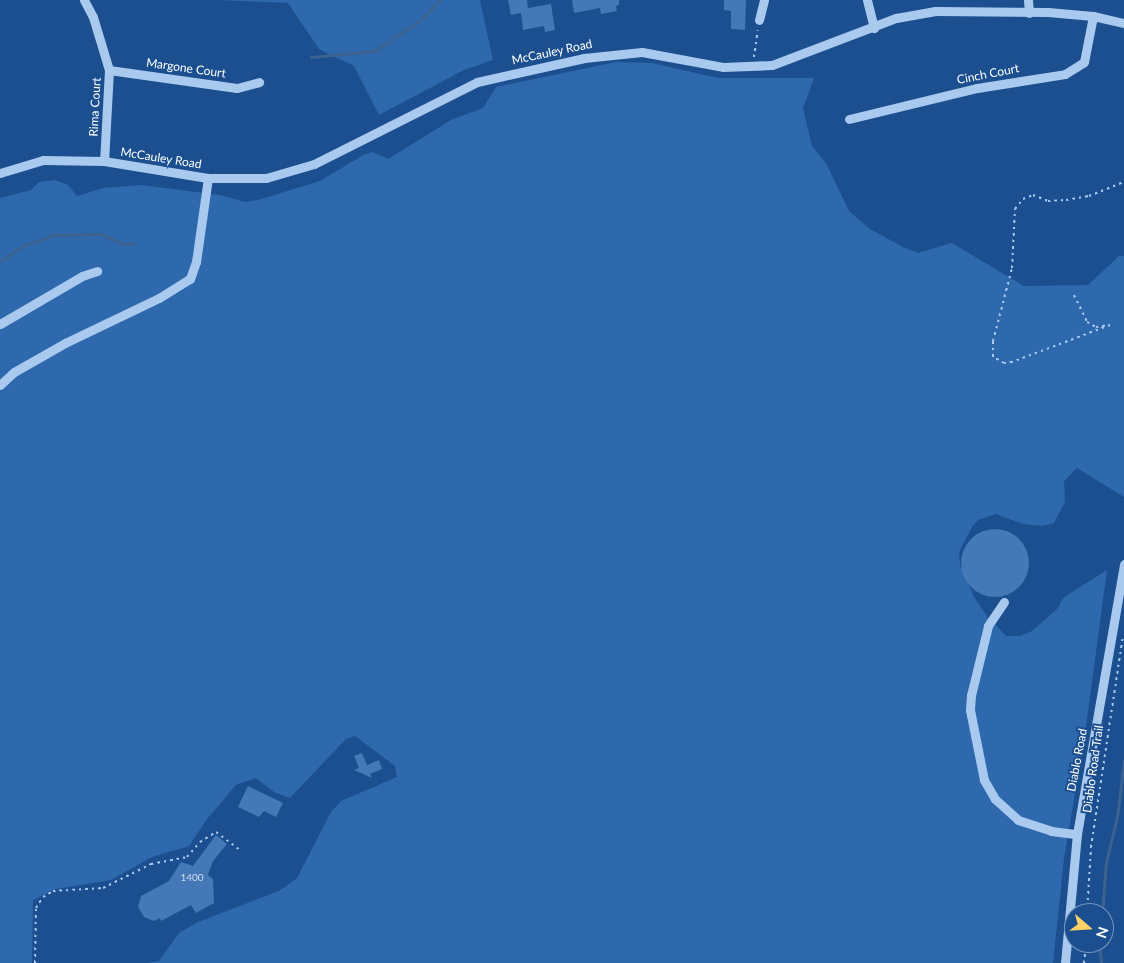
<!DOCTYPE html>
<html>
<head>
<meta charset="utf-8">
<style>
	body { margin:0 }
	#map { position:relative; width:1124px; height:963px; overflow:hidden; background:#1b4f8f; font-family:Lato,sans-serif }
	div>[style] { position:absolute }
	.green>* { inset:0; background:#2e69ad }
	.stream>* { height:3px; margin:-1.5px; padding:0 1.5px; transform-origin:1.5px; border-radius:1.5px; background:#3c6290 }
	.building>* { inset:0; background:#4478b7 }
	.round { border-radius:50% }
	.path>* { height:2px; margin-top:-1px; transform-origin:0; background:repeating-linear-gradient(90deg,#a9c9ee 0 2.5px,transparent 0 6.5px) }
	.minor>* { height:9px; margin:-4.5px; padding:0 4.5px; transform-origin:4.5px; border-radius:4.5px; background:#a9c9ee }
	span { translate:-50% -50%; white-space:nowrap; text-align:center; line-height:1.15; -webkit-text-stroke:4px #1b4f8f; paint-order:stroke }
	.number-label { font-size:10px; color:#d0dded }
	.number-label span { -webkit-text-stroke-width:0 }
	.street-label { font-size:12px; color:#fff }
	.north { position:absolute; left:1064px; top:903px; width:50px; height:50px; box-sizing:border-box; background:#1b4f8f; border:1px solid #7695bc; border-radius:50%; rotate:109deg; font-size:14px; font-weight:700; line-height:20px; text-align:center; color:#fff }
	.north::after { content:''; display:block; margin:auto; width:18px; height:22px; background:#ffd166; clip-path:polygon(50% 0,100% 100%,50% 72%,0 100%) }
</style>
</head>
<body>
<div id="map">
	<div class="green">
		<div style="clip-path:polygon(217px 0,480px 0,493px 60px,464px 70px,379px 115px,354px 66px,319px 49px,288px 3px)"></div>
		<div style="clip-path:polygon(616px 62px,652px 63px,718px 78px,814px 78px,803px 108px,812px 146px,826px 163px,849px 211px,870px 229px,903px 247px,918px 253px,952px 243px,1024px 286px,1088px 285px,1119px 256px,1124px 256px,1124px 497px,1077px 468px,1064px 481px,1065px 502px,1054px 523px,1043px 526px,1023px 524px,996px 514px,978px 520px,972px 527px,959px 552px,960px 565px,974px 597px,987px 616px,1006px 636px,1020px 636px,1032px 631px,1058px 608px,1063px 598px,1107px 570px,1085px 734px,1064px 859px,1053px 963px,147px 963px,159px 961px,179px 933px,198px 922px,279px 891px,297px 878px,331px 812px,341px 801px,397px 777px,395px 766px,355px 736px,346px 739px,290px 798px,274px 792px,256px 778px,236px 785px,207px 819px,189px 846px,152px 857px,111px 880px,56px 889px,33px 900px,32px 963px,0 963px,0 198px,31px 190px,39px 182px,55px 180px,68px 185px,77px 196px,103px 188px,141px 185px,220px 195px,245px 202px,258px 200px,320px 181px,365px 154px,373px 152px,388px 159px,451px 120px,483px 108px,496px 87px)"></div>
	</div>
	<div class="stream">
		<div style="left:311px;top:57px;width:63px;rotate:-5.4deg"></div>
		<div style="left:374px;top:51px;width:53px;rotate:-33.4deg"></div>
		<div style="left:418px;top:22px;width:31px;rotate:-45deg"></div>
		<div style="left:0;top:261px;width:30px;rotate:-33deg"></div>
		<div style="left:25px;top:245px;width:31px;rotate:-19deg"></div>
		<div style="left:54px;top:235px;width:46px;rotate:-1.2deg"></div>
		<div style="left:100px;top:234px;width:26px;rotate:23deg"></div>
		<div style="left:124px;top:244px;width:10px;rotate:-6deg"></div>
		<div style="left:1102px;top:913px;width:51px;rotate:-85.5deg"></div>
		<div style="left:1106px;top:862px;width:46px;rotate:-76.3deg"></div>
		<div style="left:1117px;top:817px;width:57px;rotate:-83deg"></div>
		<div style="left:1099px;top:943px;width:20px;rotate:84deg"></div>
	</div>
	<div class="building">
		<div style="clip-path:polygon(508px 0,527px 0,528px 8px,551px 4px,555px 30px,545px 32px,544px 26px,523px 30px,521px 13px,511px 15px)"></div>
		<div style="clip-path:polygon(572px 0,619px 0,619px 5px,616px 6px,617px 11px,601px 14px,600px 8px,574px 13px)"></div>
		<div style="clip-path:polygon(724px 0,746px 0,745px 30px,731px 29px,731px 11px,724px 10px)"></div>
		<div class="round" style="left:961px;top:529px;width:68px;height:68px"></div>
		<div style="clip-path:polygon(362px 753px,367px 765px,379px 760px,382px 769px,370px 774px,372px 778px,354px 770px,359px 768px,354px 756px)"></div>
		<div style="clip-path:polygon(248px 786px,283px 803px,276px 817px,264px 811px,259px 817px,238px 807px)"></div>
		<div style="clip-path:polygon(216px 835px,227px 844px,213px 861px,208px 875px,213px 879px,214px 903px,196px 913px,191px 905px,161px 921px,160px 918px,154px 921px,144px 917px,138px 907px,141px 896px,169px 881px,181px 862px,193px 866px)"></div>
	</div>
	<div class="path">
		<div style="left:754px;top:57px;width:27px;rotate:-82deg"></div>
		<div style="left:1074px;top:295px;width:30px;rotate:64deg"></div>
		<div style="left:1087px;top:322px;width:10px;rotate:29deg"></div>
		<div style="left:1096px;top:327px;width:14px;rotate:-8deg"></div>
		<div style="left:1110px;top:325px;width:105px;rotate:159.3deg"></div>
		<div style="left:1012px;top:362px;width:8px;rotate:173deg"></div>
		<div style="left:1004px;top:363px;width:13px;rotate:-151deg"></div>
		<div style="left:993px;top:357px;width:16px;rotate:-90deg"></div>
		<div style="left:993px;top:341px;width:75px;rotate:-75.4deg"></div>
		<div style="left:1012px;top:268px;width:59px;rotate:-87.1deg"></div>
		<div style="left:1015px;top:209px;width:13px;rotate:-51deg"></div>
		<div style="left:1023px;top:199px;width:11px;rotate:-22deg"></div>
		<div style="left:1033px;top:195px;width:16px;rotate:22deg"></div>
		<div style="left:1048px;top:201px;width:18px;rotate:-3deg"></div>
		<div style="left:1066px;top:200px;width:23px;rotate:-10deg"></div>
		<div style="left:1089px;top:196px;width:38px;rotate:-22deg"></div>
		<div style="left:1087px;top:913px;width:66px;rotate:-86.5deg"></div>
		<div style="left:1091px;top:847px;width:214px;rotate:-81.4deg"></div>
		<div style="left:35px;top:963px;width:55px;rotate:-89deg"></div>
		<div style="left:36px;top:908px;width:13px;rotate:-58deg"></div>
		<div style="left:43px;top:897px;width:12px;rotate:-31deg"></div>
		<div style="left:53px;top:891px;width:50px;rotate:-3.4deg"></div>
		<div style="left:103px;top:888px;width:54px;rotate:-26.6deg"></div>
		<div style="left:151px;top:864px;width:37px;rotate:-11deg"></div>
		<div style="left:187px;top:857px;width:20px;rotate:-49deg"></div>
		<div style="left:200px;top:842px;width:19px;rotate:-32deg"></div>
		<div style="left:216px;top:832px;width:30px;rotate:37deg"></div>
		<div style="left:1084px;top:963px;width:20px;rotate:-84deg"></div>
	</div>
	<div class="minor">
		<div style="left:84px;top:0;width:19px;rotate:62deg"></div>
		<div style="left:93px;top:17px;width:55px;rotate:73.2deg"></div>
		<div style="left:109px;top:70px;width:91px;rotate:93.1deg"></div>
		<div style="left:867px;top:0;width:29px;rotate:76deg"></div>
		<div style="left:1028px;top:0;width:13px;rotate:86deg"></div>
		<div style="left:759px;top:20px;width:21px;rotate:-76deg"></div>
		<div style="left:109px;top:70px;width:129px;rotate:8deg"></div>
		<div style="left:237px;top:88px;width:23px;rotate:-15deg"></div>
		<div style="left:849px;top:119px;width:132px;rotate:-13.6deg"></div>
		<div style="left:977px;top:88px;width:89px;rotate:-9deg"></div>
		<div style="left:1065px;top:74px;width:22px;rotate:-32deg"></div>
		<div style="left:1084px;top:62px;width:47px;rotate:-78.9deg"></div>
		<div style="left:0;top:173px;width:45px;rotate:-16.8deg"></div>
		<div style="left:43px;top:160px;width:61px;rotate:0.9deg"></div>
		<div style="left:104px;top:161px;width:105px;rotate:9.3deg"></div>
		<div style="left:208px;top:178px;width:58px"></div>
		<div style="left:266px;top:178px;width:50px;rotate:-16.3deg"></div>
		<div style="left:314px;top:164px;width:182px;rotate:-26.7deg"></div>
		<div style="left:477px;top:82px;width:110px;rotate:-12.6deg"></div>
		<div style="left:584px;top:58px;width:58px;rotate:-5.9deg"></div>
		<div style="left:642px;top:52px;width:82px;rotate:10.5deg"></div>
		<div style="left:723px;top:67px;width:49px;rotate:-2.3deg"></div>
		<div style="left:772px;top:65px;width:133px;rotate:-20.8deg"></div>
		<div style="left:896px;top:18px;width:40px;rotate:-10deg"></div>
		<div style="left:935px;top:11px;width:113px;rotate:0.5deg"></div>
		<div style="left:1048px;top:12px;width:45px;rotate:5.1deg"></div>
		<div style="left:1093px;top:16px;width:32px;rotate:13deg"></div>
		<div style="left:0;top:324px;width:95px;rotate:-30.3deg"></div>
		<div style="left:82px;top:276px;width:16px;rotate:-18deg"></div>
		<div style="left:0;top:385px;width:19px;rotate:-43deg"></div>
		<div style="left:14px;top:372px;width:59px;rotate:-29.6deg"></div>
		<div style="left:65px;top:343px;width:104px;rotate:-25.6deg"></div>
		<div style="left:159px;top:298px;width:36px;rotate:-32deg"></div>
		<div style="left:190px;top:279px;width:18px;rotate:-71deg"></div>
		<div style="left:196px;top:262px;width:85px;rotate:-81.9deg"></div>
		<div style="left:1004px;top:602px;width:29px;rotate:124deg"></div>
		<div style="left:988px;top:626px;width:71px;rotate:103.8deg"></div>
		<div style="left:971px;top:695px;width:15px;rotate:94deg"></div>
		<div style="left:970px;top:710px;width:71px;rotate:78.7deg"></div>
		<div style="left:984px;top:780px;width:22px;rotate:60deg"></div>
		<div style="left:995px;top:799px;width:31px;rotate:42deg"></div>
		<div style="left:1018px;top:820px;width:35px;rotate:18deg"></div>
		<div style="left:1051px;top:831px;width:26px;rotate:7deg"></div>
		<div style="left:1065px;top:963px;width:130px;rotate:-84.7deg"></div>
		<div style="left:1077px;top:834px;width:274px;rotate:-80.1deg"></div>
	</div>
	<div class="number-label">
		<span style="left:192px;top:878px">1400</span>
	</div>
	<div class="street-label">
		<span style="left:552px;top:52px;rotate:-12deg">McCauley Road</span>
		<span style="left:186px;top:68px;rotate:8deg">Margone Court</span>
		<span style="left:988px;top:74px;rotate:-11deg">Cinch Court</span>
		<span style="left:95px;top:107px;rotate:-87deg">Rima Court</span>
		<span style="left:161px;top:158px;rotate:9deg">McCauley Road</span>
		<span style="left:1077px;top:760px;rotate:-79deg">Diablo Road</span>
		<span style="left:1093px;top:769px;rotate:-82deg">Diablo Road Trail</span>
	</div>
	<div class="north">N</div>
</div>
</body>
</html>
